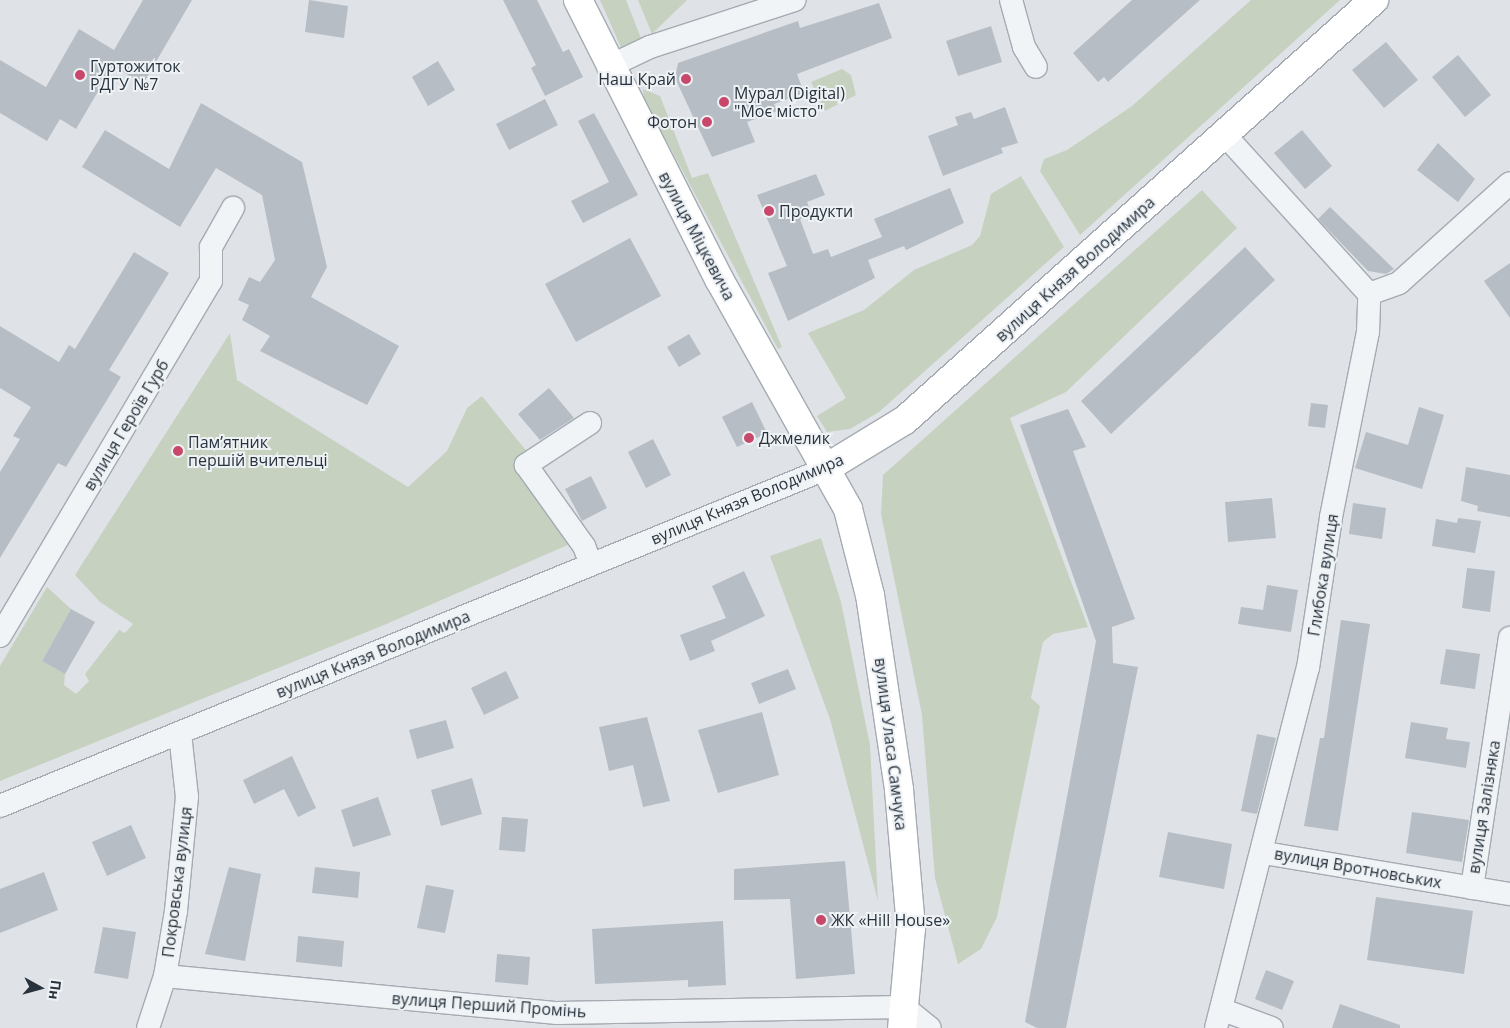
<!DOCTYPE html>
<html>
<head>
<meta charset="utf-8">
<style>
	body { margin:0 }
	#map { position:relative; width:1510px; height:1028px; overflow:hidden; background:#dfe3e8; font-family:"Open Sans",sans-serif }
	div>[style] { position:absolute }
	.green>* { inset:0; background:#c7d1c0 }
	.building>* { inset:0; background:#b6bdc4 }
	.roads { filter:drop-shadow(1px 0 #a4abb2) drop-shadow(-1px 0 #a4abb2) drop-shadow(0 1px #a4abb2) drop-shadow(0 -1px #a4abb2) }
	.minor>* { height:22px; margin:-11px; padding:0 11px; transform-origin:11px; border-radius:11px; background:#f1f4f6 }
	.major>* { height:28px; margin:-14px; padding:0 14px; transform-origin:14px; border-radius:14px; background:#fff }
	.dots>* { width:14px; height:14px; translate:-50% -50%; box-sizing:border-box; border:2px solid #eef2f5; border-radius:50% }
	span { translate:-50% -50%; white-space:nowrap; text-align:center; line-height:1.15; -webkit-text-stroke:4px #eef2f5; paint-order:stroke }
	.poi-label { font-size:16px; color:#28333e }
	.left { translate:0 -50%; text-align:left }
	.right { translate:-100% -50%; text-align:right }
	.street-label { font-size:16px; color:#28333e }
	.north { position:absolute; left:15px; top:963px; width:50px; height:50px; -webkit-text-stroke:4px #eef2f5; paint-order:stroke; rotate:97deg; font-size:14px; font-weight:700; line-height:20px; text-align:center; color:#28333e }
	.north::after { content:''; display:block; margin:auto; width:18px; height:22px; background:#28333e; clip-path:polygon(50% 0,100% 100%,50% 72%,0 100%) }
</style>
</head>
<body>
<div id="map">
	<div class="green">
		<div style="clip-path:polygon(600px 0,626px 0,641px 38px,635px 46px,623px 52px)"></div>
		<div style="clip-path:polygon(638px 0,687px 0,652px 34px)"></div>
		<div style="clip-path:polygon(1251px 0,1340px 0,1080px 235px,1040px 171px,1044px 159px,1067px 150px,1132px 106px)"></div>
		<div style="clip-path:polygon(842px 69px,851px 75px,856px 95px,825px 111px,811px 82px)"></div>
		<div style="clip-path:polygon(643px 89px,660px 96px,692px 178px,708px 173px,782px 347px,778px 349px,644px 99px)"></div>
		<div style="clip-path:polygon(1021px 176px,1064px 247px,879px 412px,850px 429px,827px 432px,817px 416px,846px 398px,808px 333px,864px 310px,914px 270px,972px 245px,980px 236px,991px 194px)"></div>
		<div style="clip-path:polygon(1202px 190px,1237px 228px,1066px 392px,1010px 418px,1088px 627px,1053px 634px,1043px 642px,1031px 698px,1040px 706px,997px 917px,981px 949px,958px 964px,935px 878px,922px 715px,881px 514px,883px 475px)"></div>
		<div style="clip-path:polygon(230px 333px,237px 380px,408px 487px,447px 451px,467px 408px,482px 396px,528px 453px,570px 544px,384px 625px,0 781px,0 666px,47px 587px,71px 609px,42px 661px,65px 674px,64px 685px,76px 694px,89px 681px,85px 674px,119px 630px,125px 633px,133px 624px,100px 602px,75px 575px)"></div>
		<div style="clip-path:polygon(821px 538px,841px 602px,870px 745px,878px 901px,830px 719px,770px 556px)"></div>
	</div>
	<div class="building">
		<div style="clip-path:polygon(143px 0,192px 0,143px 84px,113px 66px,76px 129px,60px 119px,47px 141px,0 113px,0 60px,46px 87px,79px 29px,114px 50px)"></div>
		<div style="clip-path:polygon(309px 0,348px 6px,344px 38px,305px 32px)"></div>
		<div style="clip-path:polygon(503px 0,537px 0,563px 52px,569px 49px,583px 77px,545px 96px,531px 68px,536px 65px)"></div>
		<div style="clip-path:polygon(1132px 0,1200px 0,1108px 82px,1104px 77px,1098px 82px,1073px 53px)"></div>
		<div style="clip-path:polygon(879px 3px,892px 38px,797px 74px,804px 93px,774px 104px,777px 111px,747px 122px,755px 142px,712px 157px,675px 78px,678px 63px,798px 21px,800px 28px)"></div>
		<div style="clip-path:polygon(991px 26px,1002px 62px,958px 76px,946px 41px)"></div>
		<div style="clip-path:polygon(1386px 42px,1418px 80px,1384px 108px,1352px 70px)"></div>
		<div style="clip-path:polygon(1458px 55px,1491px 95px,1465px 117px,1432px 77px)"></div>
		<div style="clip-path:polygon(438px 61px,455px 90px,428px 106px,412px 77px)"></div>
		<div style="clip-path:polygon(545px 99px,558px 125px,509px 150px,496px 124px)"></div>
		<div style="clip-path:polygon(201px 103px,302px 162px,327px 267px,311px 297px,399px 346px,367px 405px,260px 351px,270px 336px,242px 320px,249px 305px,238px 300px,249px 277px,260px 282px,275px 260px,262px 195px,216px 168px,180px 227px,82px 167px,105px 130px,169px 169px)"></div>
		<div style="clip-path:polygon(1005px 107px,1018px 143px,1001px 148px,1003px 153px,943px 176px,928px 136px,958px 125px,955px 117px,971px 112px,974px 119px)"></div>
		<div style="clip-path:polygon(594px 113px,638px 195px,583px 223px,571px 201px,609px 182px,578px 121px)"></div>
		<div style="clip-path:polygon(1302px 130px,1332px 166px,1305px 189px,1274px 153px)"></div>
		<div style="clip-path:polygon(1438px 143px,1475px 179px,1458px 202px,1417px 170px)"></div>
		<div style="clip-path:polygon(816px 174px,825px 195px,807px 202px,812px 214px,800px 219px,813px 254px,828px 249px,831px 257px,882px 237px,874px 219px,950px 188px,964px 223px,906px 250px,904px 246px,868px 260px,875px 278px,788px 321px,768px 273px,787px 266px,757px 195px)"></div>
		<div style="clip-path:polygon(1330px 207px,1394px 269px,1386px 274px,1368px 271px,1318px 219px)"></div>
		<div style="clip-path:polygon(630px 238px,661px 296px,576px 342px,545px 284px)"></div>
		<div style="clip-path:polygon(1245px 247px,1275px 280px,1111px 434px,1081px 401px)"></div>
		<div style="clip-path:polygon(134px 252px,169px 273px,109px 370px,121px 377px,66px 467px,58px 463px,0 558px,0 472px,20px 439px,13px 436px,31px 407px,0 388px,0 326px,59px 362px,69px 345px,75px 349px)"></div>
		<div style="clip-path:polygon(1510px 263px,1510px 318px,1484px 281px)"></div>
		<div style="clip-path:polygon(689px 334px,701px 354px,679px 367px,667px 347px)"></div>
		<div style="clip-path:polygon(549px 388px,574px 418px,540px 440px,518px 414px)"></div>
		<div style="clip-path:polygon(752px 402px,767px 433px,737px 447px,722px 417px)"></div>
		<div style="clip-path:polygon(1311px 403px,1328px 405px,1325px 428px,1308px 426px)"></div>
		<div style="clip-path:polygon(1419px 407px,1444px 415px,1422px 489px,1355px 468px,1366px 432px,1408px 445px)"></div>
		<div style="clip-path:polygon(1068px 409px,1086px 447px,1073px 451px,1135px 619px,1112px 627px,1113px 663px,1138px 667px,1066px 1028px,1037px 1028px,1025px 1022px,1096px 641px,1020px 425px)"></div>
		<div style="clip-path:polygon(653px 439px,671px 475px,646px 488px,628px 452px)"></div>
		<div style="clip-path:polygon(1466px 467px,1510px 475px,1510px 517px,1477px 511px,1478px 506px,1461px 501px)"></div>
		<div style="clip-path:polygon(591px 476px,607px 508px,582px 521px,565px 489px)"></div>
		<div style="clip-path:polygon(1272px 498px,1276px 538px,1228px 542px,1225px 502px)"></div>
		<div style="clip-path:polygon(1353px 503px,1386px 508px,1382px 539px,1349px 534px)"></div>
		<div style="clip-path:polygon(1458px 518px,1481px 521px,1475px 553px,1432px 546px,1436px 519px,1457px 523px)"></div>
		<div style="clip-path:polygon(1467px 568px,1495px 571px,1490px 612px,1462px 608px)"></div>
		<div style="clip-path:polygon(744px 571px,765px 616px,711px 641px,715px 651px,690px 661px,680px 635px,726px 618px,712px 586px)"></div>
		<div style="clip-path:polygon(1267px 585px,1298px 590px,1291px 632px,1238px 624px,1241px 607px,1263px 610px)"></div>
		<div style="clip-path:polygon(71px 609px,95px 622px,65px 674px,42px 661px)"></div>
		<div style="clip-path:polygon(1341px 620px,1370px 624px,1338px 831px,1304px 826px,1320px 738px,1324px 738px)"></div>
		<div style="clip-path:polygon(1446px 649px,1480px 654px,1475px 689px,1440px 684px)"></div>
		<div style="clip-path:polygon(788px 669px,796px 689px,759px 704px,751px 683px)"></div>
		<div style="clip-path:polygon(506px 671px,519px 698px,484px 715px,471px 688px)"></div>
		<div style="clip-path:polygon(762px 712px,779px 775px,718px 793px,698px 730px)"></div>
		<div style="clip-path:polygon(647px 717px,670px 801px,643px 807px,633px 765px,609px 771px,599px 727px)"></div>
		<div style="clip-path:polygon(446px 720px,454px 748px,417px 759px,409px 730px)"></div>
		<div style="clip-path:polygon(1411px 722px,1448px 728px,1446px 739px,1470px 742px,1466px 768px,1405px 758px)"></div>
		<div style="clip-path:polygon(1257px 734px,1276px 738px,1257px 814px,1241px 811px)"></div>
		<div style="clip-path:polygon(292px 756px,316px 808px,298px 817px,284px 789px,254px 804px,243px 780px)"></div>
		<div style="clip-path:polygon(472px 778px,482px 814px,441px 826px,431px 790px)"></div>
		<div style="clip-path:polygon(378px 797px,391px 835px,353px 847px,341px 810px)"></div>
		<div style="clip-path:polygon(1412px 812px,1469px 820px,1462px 862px,1406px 853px)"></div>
		<div style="clip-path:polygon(502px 817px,528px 819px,525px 852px,499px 850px)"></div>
		<div style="clip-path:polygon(131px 825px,146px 858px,107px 876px,92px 842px)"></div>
		<div style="clip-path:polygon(1168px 832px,1232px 844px,1224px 889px,1159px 877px)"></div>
		<div style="clip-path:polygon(845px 861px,855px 974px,796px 979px,790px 899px,734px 900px,734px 869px)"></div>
		<div style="clip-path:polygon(229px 867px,261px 874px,245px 961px,205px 954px)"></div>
		<div style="clip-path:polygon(315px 867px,360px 872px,358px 898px,312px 893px)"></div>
		<div style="clip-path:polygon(44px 872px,58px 910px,0 933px,0 889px)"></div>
		<div style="clip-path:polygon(426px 885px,454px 890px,445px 933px,417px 928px)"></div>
		<div style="clip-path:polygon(1376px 897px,1473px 911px,1464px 974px,1367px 960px)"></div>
		<div style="clip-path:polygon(723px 921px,726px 985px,688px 987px,688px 980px,595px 984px,592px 929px)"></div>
		<div style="clip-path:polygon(103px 927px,136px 932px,128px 979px,94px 973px)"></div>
		<div style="clip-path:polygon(298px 936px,344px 941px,342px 967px,296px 962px)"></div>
		<div style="clip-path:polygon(497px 954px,530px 957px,528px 985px,495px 982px)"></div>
		<div style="clip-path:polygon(1266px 970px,1294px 981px,1282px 1010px,1255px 999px)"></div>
		<div style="clip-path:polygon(1340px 1004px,1400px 1025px,1400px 1028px,1332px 1028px)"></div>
	</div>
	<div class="roads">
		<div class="minor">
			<div style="left:1011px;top:0;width:49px;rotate:74.5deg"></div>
			<div style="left:1024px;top:47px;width:23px;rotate:59deg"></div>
			<div style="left:608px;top:67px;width:47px;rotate:-25.5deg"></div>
			<div style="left:650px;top:47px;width:152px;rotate:-18deg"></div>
			<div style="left:1224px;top:134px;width:216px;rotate:47.8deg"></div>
			<div style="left:590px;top:423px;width:77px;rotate:146.7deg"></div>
			<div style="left:526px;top:465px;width:100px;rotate:54.4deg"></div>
			<div style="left:584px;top:546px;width:19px;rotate:69deg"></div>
			<div style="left:0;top:636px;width:413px;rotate:-59.3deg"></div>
			<div style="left:211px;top:281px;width:34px;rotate:-90deg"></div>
			<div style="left:211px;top:247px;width:45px;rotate:-60.6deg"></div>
			<div style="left:0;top:806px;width:889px;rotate:-22.21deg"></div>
			<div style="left:1264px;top:853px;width:249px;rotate:9.5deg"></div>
			<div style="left:1472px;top:888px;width:253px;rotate:-81.4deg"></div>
			<div style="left:165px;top:976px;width:394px;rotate:5.4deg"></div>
			<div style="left:557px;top:1013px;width:347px;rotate:-1deg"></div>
			<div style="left:904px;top:1007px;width:33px;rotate:39deg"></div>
			<div style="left:1223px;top:1010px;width:52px;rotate:20.2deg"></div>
			<div style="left:148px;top:1028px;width:55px;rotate:-71.9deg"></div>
			<div style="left:165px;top:976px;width:66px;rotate:-80.4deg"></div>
			<div style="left:176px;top:911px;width:115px;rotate:-84.5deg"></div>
			<div style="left:187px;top:797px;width:63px;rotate:-96.3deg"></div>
			<div style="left:1216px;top:1028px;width:372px;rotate:-75.7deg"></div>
			<div style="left:1308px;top:668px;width:153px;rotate:-81.3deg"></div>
			<div style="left:1331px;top:517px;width:189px;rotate:-78.7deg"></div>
			<div style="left:1368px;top:332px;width:38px;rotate:-88deg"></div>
			<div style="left:1369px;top:294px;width:32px;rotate:-20deg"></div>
			<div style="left:1399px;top:283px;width:149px;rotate:-42deg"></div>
		</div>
		<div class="major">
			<div style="left:578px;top:0;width:313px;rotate:63.2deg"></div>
			<div style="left:719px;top:279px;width:264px;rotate:60.7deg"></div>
			<div style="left:848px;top:509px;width:89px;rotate:75.7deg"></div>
			<div style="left:870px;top:595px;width:197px;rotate:81.5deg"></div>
			<div style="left:899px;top:790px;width:139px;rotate:85deg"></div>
			<div style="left:911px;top:928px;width:100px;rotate:95.1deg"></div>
			<div style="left:823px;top:470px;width:96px;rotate:-31.4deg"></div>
			<div style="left:905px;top:420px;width:630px;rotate:-41.85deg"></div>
		</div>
	</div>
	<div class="dots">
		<div style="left:80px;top:75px;background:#c8486b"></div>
		<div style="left:686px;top:79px;background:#c8486b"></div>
		<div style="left:724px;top:102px;background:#c8486b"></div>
		<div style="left:707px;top:122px;background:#c8486b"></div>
		<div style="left:769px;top:211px;background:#c8486b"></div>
		<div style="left:749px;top:438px;background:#c8486b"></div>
		<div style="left:178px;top:451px;background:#c8486b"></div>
		<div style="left:821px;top:920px;background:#c8486b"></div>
	</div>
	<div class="poi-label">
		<span class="left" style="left:90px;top:75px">Гуртожиток<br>РДГУ №7</span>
		<span class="right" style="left:676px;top:79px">Наш Край</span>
		<span class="left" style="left:734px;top:102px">Мурал (Digital)<br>"Моє місто"</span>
		<span class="right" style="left:697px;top:122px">Фотон</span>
		<span class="left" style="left:779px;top:211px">Продукти</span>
		<span class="left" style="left:759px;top:438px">Джмелик</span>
		<span class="left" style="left:188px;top:451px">Пам’ятник<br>першій вчительці</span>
		<span class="left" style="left:831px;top:920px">ЖК «Hill House»</span>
	</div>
	<div class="street-label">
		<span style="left:697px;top:236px;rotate:62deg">вулиця Міцкевича</span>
		<span style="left:1075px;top:269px;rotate:-42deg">вулиця Князя Володимира</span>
		<span style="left:126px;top:425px;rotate:-59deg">вулиця Героїв Гурб</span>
		<span style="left:747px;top:499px;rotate:-23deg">вулиця Князя Володимира</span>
		<span style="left:1323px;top:575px;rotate:-81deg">Глибока вулиця</span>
		<span style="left:373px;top:654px;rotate:-22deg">вулиця Князя Володимира</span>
		<span style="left:891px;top:744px;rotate:83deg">вулиця Уласа Самчука</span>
		<span style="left:1484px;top:807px;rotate:-81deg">вулиця Залізняка</span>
		<span style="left:1358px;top:868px;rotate:10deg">вулиця Вротновських</span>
		<span style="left:177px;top:882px;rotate:-83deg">Покровська вулиця</span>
		<span style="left:489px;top:1005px;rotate:4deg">вулиця Перший Промінь</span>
	</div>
	<div class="north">Пн</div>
</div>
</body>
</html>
